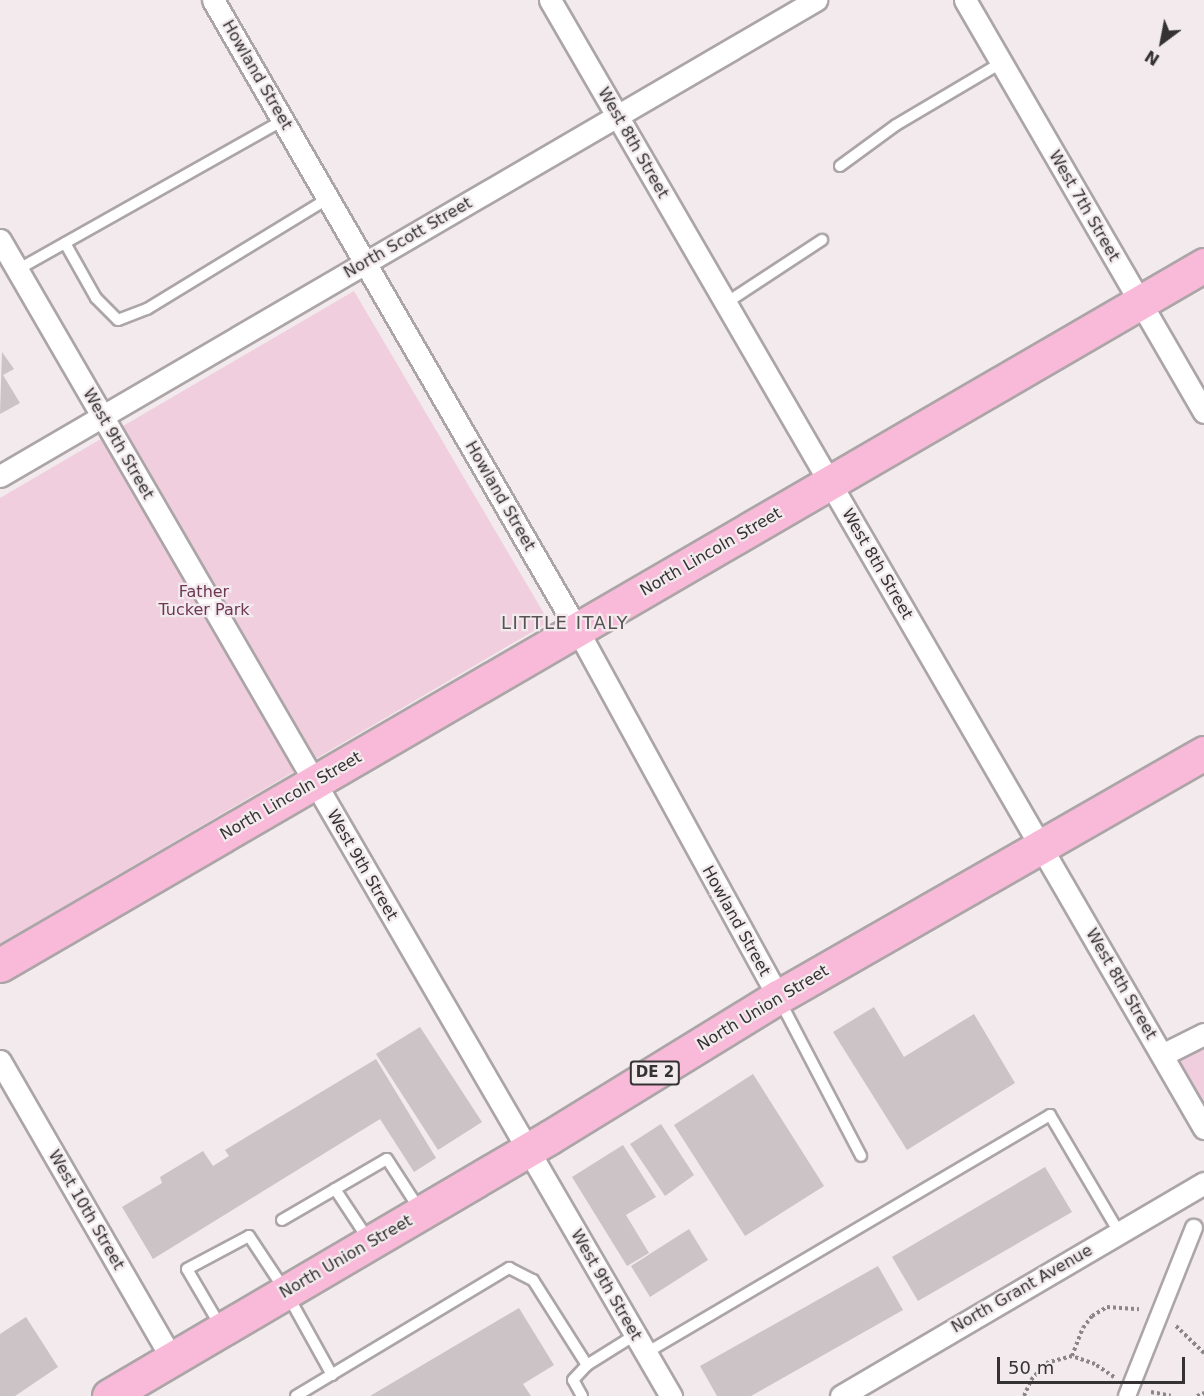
<!DOCTYPE html>
<html>
<head>
<meta charset="utf-8">
<style>
	body { margin:0 }
	#map { position:relative; width:1204px; height:1396px; overflow:hidden; background:#f2eaed; font-family:"DejaVu Sans",sans-serif }
	div>[style] { position:absolute }
	.green>* { inset:0; background:#f0cedd }
	.building>* { inset:0; background:#cbc3c6 }
	.path>* { height:4px; margin-top:-2px; transform-origin:0; background:repeating-linear-gradient(90deg,#8b8789 0 3px,transparent 0 6px) }
	.roads { filter:drop-shadow(2px 0 #aca5a7) drop-shadow(-2px 0 #aca5a7) drop-shadow(0 2px #aca5a7) drop-shadow(0 -2px #aca5a7) }
	.service>* { height:10px; margin:-5px; padding:0 5px; transform-origin:5px; border-radius:5px; background:#fff }
	.pedestrian>* { height:16px; margin:-8px; padding:0 8px; transform-origin:8px; border-radius:8px; background:#fff }
	.minor>* { height:21px; margin:-10.5px; padding:0 10.5px; transform-origin:10.5px; border-radius:10.5px; background:#fff }
	.primary>* { height:33px; margin:-16.5px; padding:0 16.5px; transform-origin:16.5px; border-radius:16.5px; background:#f8bad8 }
	span { translate:-50% -50%; white-space:nowrap; text-align:center; line-height:1.15; -webkit-text-stroke:4.5px #f2eaed; paint-order:stroke }
	.shield-label span { padding:2px 4px; background:#f2eaed; border:2px solid; border-radius:4px; -webkit-text-stroke-width:0 }
	.shield-label { font-size:15px; color:#343233; font-weight:700 }
	.street-label { font-size:16px; color:#343233 }
	.park-label { font-size:16px; color:#6e3752 }
	.neighbourhood-label { font-size:18px; color:#595255; letter-spacing:1.5px }
	.north { position:absolute; left:1132px; top:12px; width:60px; height:60px; -webkit-text-stroke:4px #f2eaed; paint-order:stroke; rotate:212deg; font-size:16px; font-weight:700; line-height:24px; text-align:center; color:#343233 }
	.north::after { content:''; display:block; margin:auto; width:21px; height:27px; background:#343233; clip-path:polygon(50% 0,100% 100%,50% 72%,0 100%) }
	.scale { position:absolute; left:997px; top:1357px; width:188px; height:27px; box-sizing:border-box; border:3px solid #343233; border-top:0; padding-left:8px; font-size:18px; line-height:21px; white-space:nowrap; color:#343233; -webkit-text-stroke:4px #f2eaed; paint-order:stroke }
</style>
</head>
<body>
<div id="map">
	<div class="green">
		<div style="clip-path:polygon(354px 291px,549px 622px,0 944px,0 498px)"></div>
		<div style="clip-path:polygon(1204px 1034px,1204px 1128px,1162px 1055px)"></div>
	</div>
	<div class="building">
		<div style="clip-path:polygon(2px 352px,14px 369px,3px 375px,20px 403px,0 414px)"></div>
		<div style="clip-path:polygon(874px 1007px,904px 1057px,974px 1014px,1015px 1083px,907px 1150px,833px 1032px)"></div>
		<div style="clip-path:polygon(420px 1027px,482px 1122px,438px 1150px,376px 1054px)"></div>
		<div style="clip-path:polygon(376px 1059px,436px 1158px,414px 1172px,380px 1119px,153px 1259px,122px 1207px,162px 1183px,160px 1177px,203px 1151px,213px 1166px,229px 1156px,225px 1150px)"></div>
		<div style="clip-path:polygon(753px 1074px,824px 1186px,745px 1236px,674px 1125px)"></div>
		<div style="clip-path:polygon(661px 1124px,694px 1175px,665px 1196px,630px 1144px)"></div>
		<div style="clip-path:polygon(623px 1145px,656px 1197px,626px 1215px,649px 1253px,627px 1266px,572px 1177px)"></div>
		<div style="clip-path:polygon(1045px 1167px,1072px 1212px,918px 1301px,892px 1257px)"></div>
		<div style="clip-path:polygon(689px 1229px,708px 1260px,650px 1297px,631px 1266px)"></div>
		<div style="clip-path:polygon(878px 1266px,903px 1310px,751px 1396px,717px 1396px,700px 1366px)"></div>
		<div style="clip-path:polygon(519px 1308px,554px 1365px,523px 1384px,531px 1396px,370px 1396px)"></div>
		<div style="clip-path:polygon(26px 1317px,58px 1367px,15px 1396px,0 1396px,0 1334px)"></div>
	</div>
	<div class="path">
		<div style="left:1176px;top:1326px;width:39px;rotate:44deg"></div>
		<div style="left:1114px;top:1377px;width:23px;rotate:-146deg"></div>
		<div style="left:1095px;top:1364px;width:24px;rotate:-161deg"></div>
		<div style="left:1072px;top:1356px;width:30px;rotate:-69deg"></div>
		<div style="left:1083px;top:1328px;width:15px;rotate:-53deg"></div>
		<div style="left:1092px;top:1316px;width:17px;rotate:-31deg"></div>
		<div style="left:1107px;top:1307px;width:32px;rotate:4deg"></div>
		<div style="left:1151px;top:1392px;width:20px;rotate:11deg"></div>
		<div style="left:1024px;top:1396px;width:17px;rotate:-66deg"></div>
		<div style="left:1031px;top:1380px;width:23px;rotate:-49deg"></div>
		<div style="left:1046px;top:1363px;width:27px;rotate:-15deg"></div>
		<div style="left:1197px;top:1396px;width:8px;rotate:-23deg"></div>
	</div>
	<div class="roads">
		<div class="service">
			<div style="left:840px;top:166px;width:69px;rotate:-36.2deg"></div>
			<div style="left:896px;top:125px;width:122px;rotate:-30.6deg"></div>
			<div style="left:65px;top:243px;width:63px;rotate:60.6deg"></div>
			<div style="left:96px;top:298px;width:31px;rotate:45deg"></div>
			<div style="left:118px;top:320px;width:31px;rotate:-21deg"></div>
			<div style="left:147px;top:309px;width:213px;rotate:-31.4deg"></div>
			<div style="left:17px;top:270px;width:305px;rotate:-29.4deg"></div>
			<div style="left:726px;top:303px;width:115px;rotate:-33.3deg"></div>
			<div style="left:779px;top:999px;width:177px;rotate:62.4deg"></div>
			<div style="left:335px;top:1189px;width:60px;rotate:56.6deg"></div>
			<div style="left:282px;top:1220px;width:121px;rotate:-30.2deg"></div>
			<div style="left:387px;top:1159px;width:61px;rotate:57.1deg"></div>
			<div style="left:221px;top:1327px;width:67px;rotate:-120.4deg"></div>
			<div style="left:187px;top:1269px;width:70px;rotate:-28deg"></div>
			<div style="left:249px;top:1236px;width:67px;rotate:56.5deg"></div>
			<div style="left:286px;top:1292px;width:95px;rotate:61deg"></div>
			<div style="left:646px;top:1353px;width:469px;rotate:-30.5deg"></div>
			<div style="left:1050px;top:1115px;width:136px;rotate:59.5deg"></div>
			<div style="left:296px;top:1396px;width:249px;rotate:-31deg"></div>
			<div style="left:509px;top:1268px;width:27px;rotate:27deg"></div>
			<div style="left:533px;top:1280px;width:101px;rotate:57.6deg"></div>
			<div style="left:587px;top:1365px;width:57px;rotate:-32deg"></div>
			<div style="left:582px;top:1396px;width:18px;rotate:-119deg"></div>
			<div style="left:573px;top:1380px;width:21px;rotate:-47deg"></div>
		</div>
		<div class="pedestrian">
			<div style="left:1127px;top:1396px;width:181px;rotate:-68.3deg"></div>
		</div>
		<div class="minor">
			<div style="left:213px;top:0;width:729px;rotate:59.95deg"></div>
			<div style="left:578px;top:631px;width:417px;rotate:61.3deg"></div>
			<div style="left:550px;top:0;width:1304px;rotate:59.9deg"></div>
			<div style="left:965px;top:0;width:476px;rotate:59.9deg"></div>
			<div style="left:0;top:240px;width:1337px;rotate:59.87deg"></div>
			<div style="left:0;top:476px;width:945px;rotate:-30.26deg"></div>
			<div style="left:1162px;top:1055px;width:47px;rotate:-26.6deg"></div>
			<div style="left:0;top:1061px;width:344px;rotate:60deg"></div>
			<div style="left:841px;top:1396px;width:421px;rotate:-30.4deg"></div>
		</div>
		<div class="primary">
			<div style="left:0;top:965px;width:1393px;rotate:-30.17deg"></div>
			<div style="left:109px;top:1396px;width:511px;rotate:-30.43deg"></div>
			<div style="left:550px;top:1137px;width:268px;rotate:-31.6deg"></div>
			<div style="left:778px;top:997px;width:491px;rotate:-29.8deg"></div>
		</div>
	</div>
	<div class="shield-label">
		<span style="left:655px;top:1073px">DE 2</span>
	</div>
	<div class="street-label">
		<span style="left:257px;top:75px;rotate:60deg">Howland Street</span>
		<span style="left:633px;top:143px;rotate:60deg">West 8th Street</span>
		<span style="left:1084px;top:206px;rotate:60deg">West 7th Street</span>
		<span style="left:408px;top:238px;rotate:-30deg">North Scott Street</span>
		<span style="left:118px;top:444px;rotate:60deg">West 9th Street</span>
		<span style="left:500px;top:496px;rotate:60deg">Howland Street</span>
		<span style="left:711px;top:552px;rotate:-30deg">North Lincoln Street</span>
		<span style="left:877px;top:564px;rotate:60deg">West 8th Street</span>
		<span style="left:291px;top:796px;rotate:-30deg">North Lincoln Street</span>
		<span style="left:362px;top:865px;rotate:60deg">West 9th Street</span>
		<span style="left:736px;top:921px;rotate:61deg">Howland Street</span>
		<span style="left:1121px;top:984px;rotate:60deg">West 8th Street</span>
		<span style="left:763px;top:1008px;rotate:-31deg">North Union Street</span>
		<span style="left:86px;top:1210px;rotate:60deg">West 10th Street</span>
		<span style="left:346px;top:1257px;rotate:-30deg">North Union Street</span>
		<span style="left:606px;top:1285px;rotate:60deg">West 9th Street</span>
		<span style="left:1022px;top:1289px;rotate:-30deg">North Grant Avenue</span>
	</div>
	<div class="park-label">
		<span style="left:204px;top:601px">Father<br>Tucker Park</span>
	</div>
	<div class="neighbourhood-label">
		<span style="left:565px;top:623px">LITTLE ITALY</span>
	</div>
	<div class="north">N</div>
	<div class="scale">50 m</div>
</div>
</body>
</html>
